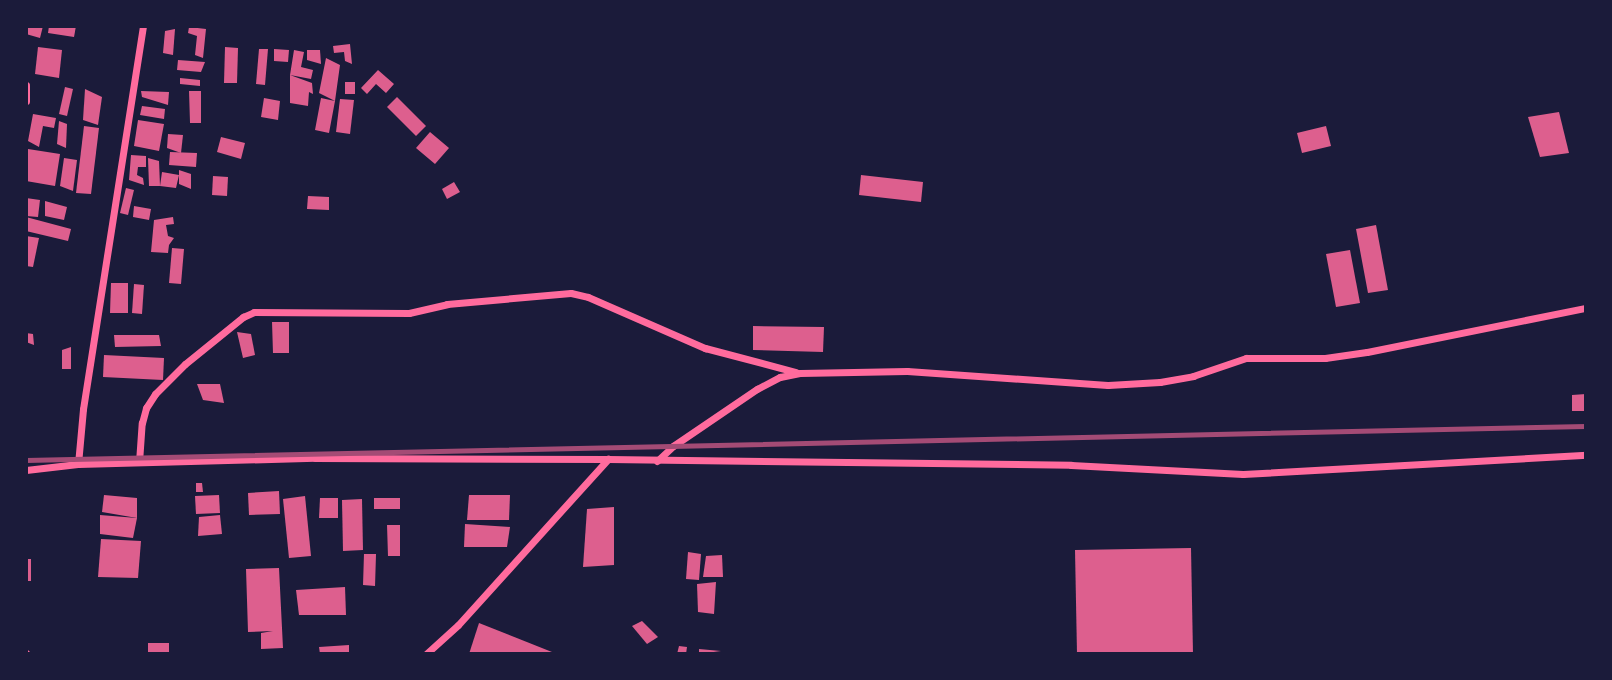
<!DOCTYPE html>
<html>
<head>
<meta charset="utf-8">
<style>
	body { margin:0 }
	#map { position:relative; width:1612px; height:680px; overflow:hidden; background:#1b1b3a; font-family:Signika,sans-serif }
	div>[style] { position:absolute }
	.building>* { inset:0; background:#dd5f8e }
	.minor>* { height:7px; margin:-3.5px; padding:0 3.5px; transform-origin:3.5px; border-radius:3.5px; background:#ff6b9d }
	.rail>* { height:4.5px; margin:-2.25px; padding:0 2.25px; transform-origin:2.25px; border-radius:2.25px; background:#a44b75 }
	span { translate:-50% -50%; white-space:nowrap; text-align:center; line-height:1.15; -webkit-text-stroke:5px #1b1b3a; paint-order:stroke }
	.frame { position:absolute; inset:0; border:28px solid #1b1b3a; pointer-events:none }
</style>
</head>
<body>
<div id="map">
	<div class="building">
		<div style="clip-path:polygon(26px 26px,43px 26px,40px 38px,26px 34px)"></div>
		<div style="clip-path:polygon(49px 26px,76px 26px,74px 37px,48px 33px)"></div>
		<div style="clip-path:polygon(189px 27px,206px 29px,203px 58px,195px 55px,197px 36px,188px 33px)"></div>
		<div style="clip-path:polygon(175px 29px,173px 55px,163px 53px,165px 31px)"></div>
		<div style="clip-path:polygon(350px 44px,352px 64px,345px 61px,344px 52px,334px 53px,333px 46px)"></div>
		<div style="clip-path:polygon(38px 47px,62px 50px,59px 78px,35px 74px)"></div>
		<div style="clip-path:polygon(225px 47px,238px 48px,237px 83px,224px 83px)"></div>
		<div style="clip-path:polygon(259px 49px,268px 49px,265px 85px,256px 84px)"></div>
		<div style="clip-path:polygon(274px 49px,289px 50px,288px 62px,274px 61px)"></div>
		<div style="clip-path:polygon(294px 50px,304px 52px,301px 67px,313px 70px,311px 79px,290px 75px,312px 83px,313px 94px,309px 92px,308px 106px,290px 103px,290px 75px)"></div>
		<div style="clip-path:polygon(307px 50px,320px 50px,321px 64px,307px 60px)"></div>
		<div style="clip-path:polygon(326px 58px,340px 65px,335px 101px,329px 133px,315px 130px,321px 98px,335px 101px,319px 93px)"></div>
		<div style="clip-path:polygon(178px 60px,205px 62px,201px 72px,177px 70px)"></div>
		<div style="clip-path:polygon(378px 70px,394px 84px,386px 93px,376px 84px,367px 94px,361px 88px)"></div>
		<div style="clip-path:polygon(180px 78px,200px 80px,200px 86px,180px 84px)"></div>
		<div style="clip-path:polygon(345px 82px,355px 82px,355px 94px,345px 94px)"></div>
		<div style="clip-path:polygon(65px 87px,73px 89px,67px 116px,59px 114px)"></div>
		<div style="clip-path:polygon(85px 89px,102px 97px,98px 125px,83px 120px)"></div>
		<div style="clip-path:polygon(141px 91px,169px 92px,168px 105px,142px 97px)"></div>
		<div style="clip-path:polygon(189px 91px,201px 91px,201px 123px,190px 123px)"></div>
		<div style="clip-path:polygon(397px 97px,426px 126px,416px 136px,387px 107px)"></div>
		<div style="clip-path:polygon(264px 98px,280px 101px,278px 120px,261px 117px)"></div>
		<div style="clip-path:polygon(340px 99px,354px 100px,350px 134px,336px 132px)"></div>
		<div style="clip-path:polygon(142px 106px,165px 109px,164px 119px,140px 115px)"></div>
		<div style="clip-path:polygon(1559px 112px,1569px 153px,1540px 157px,1528px 117px)"></div>
		<div style="clip-path:polygon(33px 114px,56px 118px,54px 128px,43px 126px,39px 147px,28px 141px)"></div>
		<div style="clip-path:polygon(138px 120px,164px 124px,159px 151px,134px 146px)"></div>
		<div style="clip-path:polygon(59px 121px,67px 124px,66px 148px,57px 144px)"></div>
		<div style="clip-path:polygon(84px 126px,99px 128px,91px 194px,76px 193px)"></div>
		<div style="clip-path:polygon(1326px 126px,1331px 146px,1302px 153px,1297px 133px)"></div>
		<div style="clip-path:polygon(430px 132px,449px 148px,435px 164px,416px 148px)"></div>
		<div style="clip-path:polygon(168px 134px,183px 135px,181px 153px,167px 148px)"></div>
		<div style="clip-path:polygon(221px 137px,245px 143px,241px 159px,217px 152px)"></div>
		<div style="clip-path:polygon(28px 149px,60px 154px,55px 186px,26px 181px)"></div>
		<div style="clip-path:polygon(170px 152px,197px 153px,196px 167px,169px 165px)"></div>
		<div style="clip-path:polygon(131px 155px,146px 156px,146px 167px,138px 167px,137px 175px,143px 178px,144px 185px,129px 180px)"></div>
		<div style="clip-path:polygon(64px 158px,77px 160px,73px 191px,60px 186px)"></div>
		<div style="clip-path:polygon(148px 158px,159px 161px,160px 186px,149px 186px)"></div>
		<div style="clip-path:polygon(179px 170px,191px 174px,191px 189px,179px 184px,179px 175px,176px 188px,160px 186px,162px 172px,179px 175px)"></div>
		<div style="clip-path:polygon(861px 175px,923px 182px,921px 202px,859px 195px)"></div>
		<div style="clip-path:polygon(213px 176px,228px 177px,227px 196px,212px 195px)"></div>
		<div style="clip-path:polygon(454px 182px,460px 192px,447px 199px,442px 189px)"></div>
		<div style="clip-path:polygon(126px 188px,134px 190px,128px 215px,120px 213px)"></div>
		<div style="clip-path:polygon(308px 196px,329px 197px,329px 210px,307px 209px)"></div>
		<div style="clip-path:polygon(26px 198px,40px 200px,38px 217px,26px 216px)"></div>
		<div style="clip-path:polygon(45px 201px,67px 207px,64px 220px,45px 216px)"></div>
		<div style="clip-path:polygon(134px 206px,151px 209px,149px 220px,133px 217px)"></div>
		<div style="clip-path:polygon(26px 217px,71px 229px,68px 241px,26px 231px)"></div>
		<div style="clip-path:polygon(173px 217px,174px 224px,166px 225px,168px 236px,174px 238px,169px 245px,168px 253px,151px 252px,154px 220px)"></div>
		<div style="clip-path:polygon(1376px 225px,1388px 290px,1368px 293px,1356px 229px)"></div>
		<div style="clip-path:polygon(26px 236px,39px 238px,33px 267px,26px 266px)"></div>
		<div style="clip-path:polygon(172px 248px,184px 249px,181px 284px,169px 283px)"></div>
		<div style="clip-path:polygon(1350px 250px,1360px 303px,1336px 307px,1326px 254px)"></div>
		<div style="clip-path:polygon(111px 283px,128px 283px,128px 313px,110px 313px)"></div>
		<div style="clip-path:polygon(134px 284px,144px 285px,142px 314px,132px 313px)"></div>
		<div style="clip-path:polygon(272px 322px,289px 322px,289px 353px,273px 353px)"></div>
		<div style="clip-path:polygon(753px 326px,824px 327px,823px 352px,753px 350px)"></div>
		<div style="clip-path:polygon(237px 332px,251px 334px,255px 355px,243px 358px)"></div>
		<div style="clip-path:polygon(26px 333px,33px 334px,34px 345px,26px 342px)"></div>
		<div style="clip-path:polygon(114px 335px,159px 335px,161px 346px,115px 347px)"></div>
		<div style="clip-path:polygon(71px 347px,71px 369px,62px 369px,62px 350px)"></div>
		<div style="clip-path:polygon(104px 355px,164px 358px,163px 380px,103px 377px)"></div>
		<div style="clip-path:polygon(197px 384px,220px 384px,224px 403px,203px 400px)"></div>
		<div style="clip-path:polygon(1586px 394px,1586px 411px,1572px 411px,1572px 395px)"></div>
		<div style="clip-path:polygon(196px 483px,202px 483px,203px 492px,196px 492px)"></div>
		<div style="clip-path:polygon(279px 491px,280px 514px,249px 515px,248px 493px)"></div>
		<div style="clip-path:polygon(104px 495px,137px 498px,137px 518px,102px 512px)"></div>
		<div style="clip-path:polygon(219px 495px,220px 513px,196px 514px,195px 496px)"></div>
		<div style="clip-path:polygon(469px 495px,510px 495px,509px 520px,467px 520px)"></div>
		<div style="clip-path:polygon(305px 496px,311px 556px,289px 558px,283px 499px)"></div>
		<div style="clip-path:polygon(320px 498px,338px 498px,338px 518px,319px 518px)"></div>
		<div style="clip-path:polygon(374px 498px,400px 498px,400px 509px,374px 509px)"></div>
		<div style="clip-path:polygon(362px 499px,363px 550px,343px 551px,342px 500px)"></div>
		<div style="clip-path:polygon(614px 507px,614px 565px,583px 567px,587px 509px)"></div>
		<div style="clip-path:polygon(100px 515px,137px 518px,133px 538px,100px 534px)"></div>
		<div style="clip-path:polygon(220px 515px,222px 534px,198px 536px,199px 517px)"></div>
		<div style="clip-path:polygon(465px 524px,510px 527px,507px 547px,464px 547px)"></div>
		<div style="clip-path:polygon(387px 525px,400px 525px,400px 556px,388px 556px)"></div>
		<div style="clip-path:polygon(101px 539px,141px 541px,138px 578px,98px 577px)"></div>
		<div style="clip-path:polygon(1191px 548px,1193px 654px,1077px 654px,1075px 550px)"></div>
		<div style="clip-path:polygon(688px 552px,701px 554px,699px 580px,686px 579px)"></div>
		<div style="clip-path:polygon(364px 554px,376px 554px,375px 586px,363px 585px)"></div>
		<div style="clip-path:polygon(722px 555px,723px 577px,703px 577px,706px 556px)"></div>
		<div style="clip-path:polygon(26px 559px,31px 559px,31px 581px,26px 581px)"></div>
		<div style="clip-path:polygon(279px 568px,283px 648px,261px 649px,261px 633px,273px 631px,248px 632px,246px 569px)"></div>
		<div style="clip-path:polygon(716px 582px,714px 614px,698px 612px,697px 584px)"></div>
		<div style="clip-path:polygon(345px 587px,346px 615px,299px 615px,296px 590px)"></div>
		<div style="clip-path:polygon(642px 621px,658px 637px,647px 644px,632px 626px)"></div>
		<div style="clip-path:polygon(479px 623px,557px 654px,469px 654px)"></div>
		<div style="clip-path:polygon(148px 643px,169px 643px,169px 654px,148px 654px)"></div>
		<div style="clip-path:polygon(349px 645px,349px 654px,320px 654px,319px 647px)"></div>
		<div style="clip-path:polygon(679px 646px,687px 647px,686px 654px,677px 654px)"></div>
		<div style="clip-path:polygon(699px 649px,721px 651px,699px 654px)"></div>
	</div>
	<div class="minor">
		<div style="left:26px;top:85px;width:16px;rotate:90deg"></div>
		<div style="left:657px;top:461px;width:22px;rotate:-43deg"></div>
		<div style="left:673px;top:446px;width:102px;rotate:-34.2deg"></div>
		<div style="left:757px;top:389px;width:26px;rotate:-28deg"></div>
		<div style="left:780px;top:377px;width:20px;rotate:-11deg"></div>
		<div style="left:800px;top:373px;width:107px;rotate:-1.1deg"></div>
		<div style="left:907px;top:371px;width:201px;rotate:4deg"></div>
		<div style="left:1108px;top:385px;width:52px;rotate:-3.3deg"></div>
		<div style="left:1160px;top:382px;width:34px;rotate:-10deg"></div>
		<div style="left:1193px;top:376px;width:56px;rotate:-18.8deg"></div>
		<div style="left:1246px;top:358px;width:79px"></div>
		<div style="left:1325px;top:358px;width:42px;rotate:-8.1deg"></div>
		<div style="left:1367px;top:352px;width:223px;rotate:-11.4deg"></div>
		<div style="left:139px;top:462px;width:39px;rotate:-86deg"></div>
		<div style="left:142px;top:423px;width:16px;rotate:-75deg"></div>
		<div style="left:146px;top:408px;width:17px;rotate:-57deg"></div>
		<div style="left:155px;top:394px;width:42px;rotate:-45deg"></div>
		<div style="left:185px;top:364px;width:75px;rotate:-39deg"></div>
		<div style="left:243px;top:317px;width:12px;rotate:-24deg"></div>
		<div style="left:254px;top:312px;width:155px;rotate:0.4deg"></div>
		<div style="left:409px;top:313px;width:39px;rotate:-13deg"></div>
		<div style="left:447px;top:304px;width:124px;rotate:-5.1deg"></div>
		<div style="left:571px;top:293px;width:17px;rotate:13deg"></div>
		<div style="left:588px;top:297px;width:128px;rotate:23.6deg"></div>
		<div style="left:705px;top:348px;width:94px;rotate:14.8deg"></div>
		<div style="left:78px;top:464px;width:55px;rotate:-84.8deg"></div>
		<div style="left:83px;top:409px;width:388px;rotate:-81.1deg"></div>
		<div style="left:26px;top:470px;width:52px;rotate:-6.6deg"></div>
		<div style="left:78px;top:464px;width:237px;rotate:-1.5deg"></div>
		<div style="left:315px;top:458px;width:293px;rotate:0.2deg"></div>
		<div style="left:608px;top:459px;width:463px;rotate:0.7deg"></div>
		<div style="left:1071px;top:465px;width:172px;rotate:3deg"></div>
		<div style="left:1243px;top:474px;width:344px;rotate:-3.2deg"></div>
		<div style="left:26px;top:653px;width:1px;rotate:90deg"></div>
		<div style="left:426px;top:654px;width:43px;rotate:-42.2deg"></div>
		<div style="left:458px;top:625px;width:224px;rotate:-47.9deg"></div>
	</div>
	<div class="rail">
		<div style="left:26px;top:460px;width:1560px;rotate:-1.25deg"></div>
	</div>
	<div class="frame"></div>
</div>
</body>
</html>
